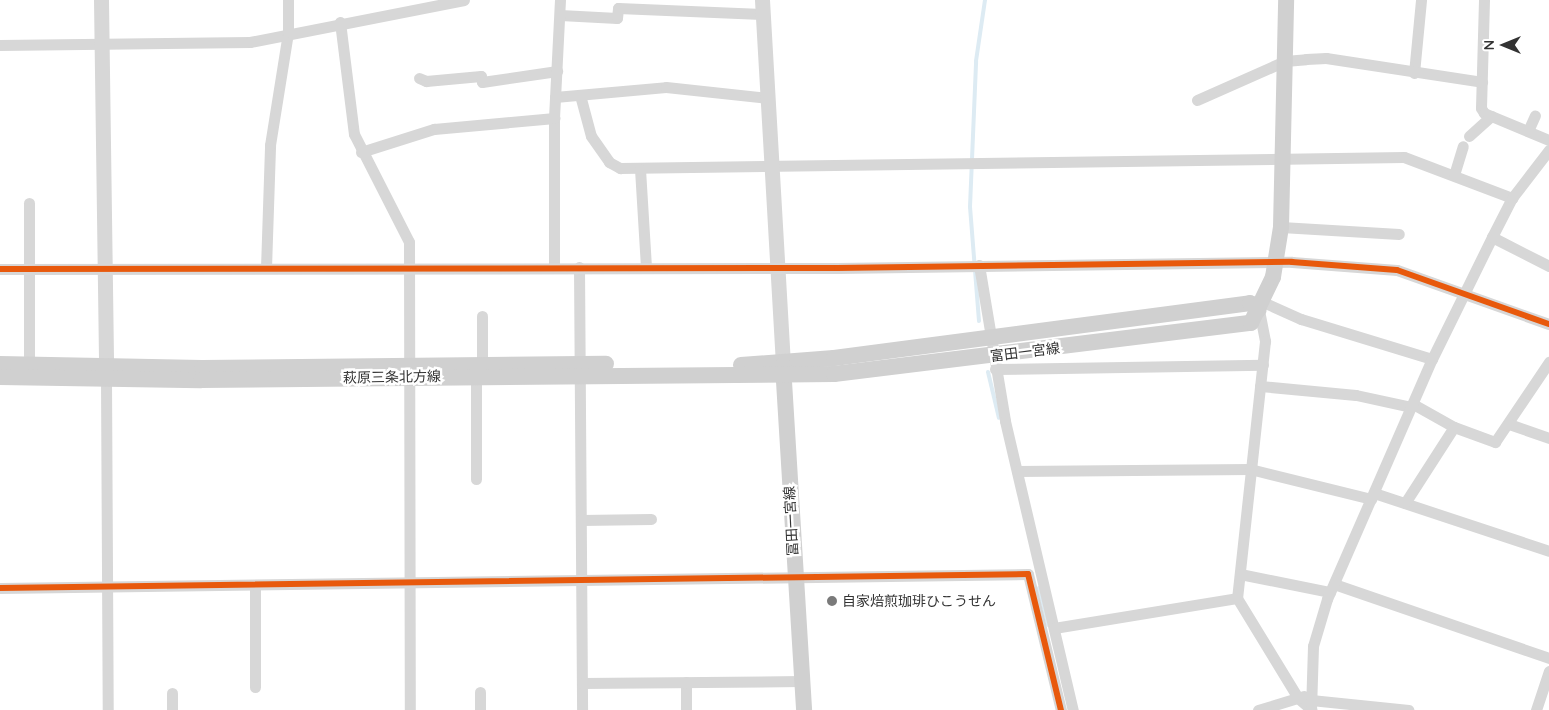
<!DOCTYPE html>
<html>
<head>
<meta charset="utf-8">
<style>
	body { margin:0 }
	#map { position:relative; width:1549px; height:710px; overflow:hidden; background:#fff; font-family:Quicksand,"Noto Sans JP",sans-serif }
	div>[style] { position:absolute }
	.stream>* { height:4px; margin:-2px; padding:0 2px; transform-origin:2px; border-radius:2px; background:#ddebf3 }
	.minor>* { height:11px; margin:-5.5px; padding:0 5.5px; transform-origin:5.5px; border-radius:5.5px; background:#d7d7d7 }
	.tertiary>* { height:15px; margin:-7.5px; padding:0 7.5px; transform-origin:7.5px; border-radius:7.5px; background:#d7d7d7 }
	.secondary>* { height:16px; margin:-8px; padding:0 8px; transform-origin:8px; border-radius:8px; background:#d0d0d0 }
	.cycleway>* { height:6px; margin:-3px; padding:0 3px; transform-origin:3px; border-radius:3px; background:#e8590c }
	.dots>* { width:14px; height:14px; translate:-50% -50%; box-sizing:border-box; border:2px solid #fff; border-radius:50% }
	span { translate:-50% -50%; white-space:nowrap; text-align:center; line-height:1.15; -webkit-text-stroke:5px #fff; paint-order:stroke }
	.street-label { font-size:14px; color:#333 }
	.poi-label { font-size:14px; color:#333 }
	.left { translate:0 -50%; text-align:left }
	.north { position:absolute; left:1479px; top:20px; width:50px; height:50px; -webkit-text-stroke:4px #fff; paint-order:stroke; rotate:270deg; font-size:14px; font-weight:700; line-height:20px; text-align:center; color:#333 }
	.north::after { content:''; display:block; margin:auto; width:18px; height:22px; background:#333; clip-path:polygon(50% 0,100% 100%,50% 72%,0 100%) }
</style>
</head>
<body>
<div id="map">
	<div class="stream">
		<div style="left:979px;top:321px;width:114px;rotate:-94.5deg"></div>
		<div style="left:970px;top:207px;width:146px;rotate:-87.6deg"></div>
		<div style="left:976px;top:61px;width:62px;rotate:-81.6deg"></div>
		<div style="left:988px;top:372px;width:47px;rotate:76.6deg"></div>
		<div style="left:1039px;top:588px;width:38px;rotate:76deg"></div>
	</div>
	<div class="minor">
		<div style="left:1484px;top:0;width:108px;rotate:91.6deg"></div>
		<div style="left:1481px;top:108px;width:6px;rotate:59deg"></div>
		<div style="left:1484px;top:113px;width:70px;rotate:22.6deg"></div>
		<div style="left:560px;top:15px;width:57px;rotate:3deg"></div>
		<div style="left:617px;top:18px;width:10px;rotate:-84deg"></div>
		<div style="left:618px;top:8px;width:144px;rotate:2.4deg"></div>
		<div style="left:340px;top:22px;width:113px;rotate:82.9deg"></div>
		<div style="left:354px;top:134px;width:121px;rotate:63deg"></div>
		<div style="left:409px;top:242px;width:468px;rotate:89.9deg"></div>
		<div style="left:0;top:45px;width:250px;rotate:-0.7deg"></div>
		<div style="left:250px;top:42px;width:218px;rotate:-11.1deg"></div>
		<div style="left:1414px;top:73px;width:73px;rotate:-84.5deg"></div>
		<div style="left:419px;top:78px;width:8px;rotate:23deg"></div>
		<div style="left:426px;top:81px;width:55px;rotate:-5.2deg"></div>
		<div style="left:481px;top:76px;width:6px;rotate:81deg"></div>
		<div style="left:482px;top:82px;width:76px;rotate:-8.3deg"></div>
		<div style="left:580px;top:95px;width:42px;rotate:75deg"></div>
		<div style="left:591px;top:136px;width:32px;rotate:55deg"></div>
		<div style="left:609px;top:162px;width:13px;rotate:29deg"></div>
		<div style="left:620px;top:168px;width:784px;rotate:-0.8deg"></div>
		<div style="left:1404px;top:157px;width:116px;rotate:20.8deg"></div>
		<div style="left:555px;top:97px;width:111px;rotate:-5.1deg"></div>
		<div style="left:666px;top:87px;width:102px;rotate:6.2deg"></div>
		<div style="left:1197px;top:100px;width:96px;rotate:-23.9deg"></div>
		<div style="left:1285px;top:61px;width:21px;rotate:-5deg"></div>
		<div style="left:1306px;top:59px;width:20px;rotate:-3deg"></div>
		<div style="left:1326px;top:58px;width:158px;rotate:8.7deg"></div>
		<div style="left:1528px;top:131px;width:17px;rotate:-66deg"></div>
		<div style="left:1469px;top:136px;width:30px;rotate:-42deg"></div>
		<div style="left:361px;top:152px;width:77px;rotate:-17.5deg"></div>
		<div style="left:434px;top:129px;width:121px;rotate:-5.2deg"></div>
		<div style="left:640px;top:169px;width:99px;rotate:86.5deg"></div>
		<div style="left:1454px;top:175px;width:30px;rotate:-73deg"></div>
		<div style="left:29px;top:203px;width:162px;rotate:90deg"></div>
		<div style="left:1281px;top:227px;width:118px;rotate:3.4deg"></div>
		<div style="left:1492px;top:237px;width:64px;rotate:27deg"></div>
		<div style="left:979px;top:265px;width:158px;rotate:80.5deg"></div>
		<div style="left:1005px;top:421px;width:297px;rotate:76.8deg"></div>
		<div style="left:554px;top:267px;width:149px;rotate:-90deg"></div>
		<div style="left:554px;top:118px;width:118px;rotate:-87.1deg"></div>
		<div style="left:579px;top:267px;width:443px;rotate:89.6deg"></div>
		<div style="left:266px;top:268px;width:123px;rotate:-88.1deg"></div>
		<div style="left:270px;top:145px;width:114px;rotate:-80.9deg"></div>
		<div style="left:288px;top:32px;width:32px;rotate:-90deg"></div>
		<div style="left:0;top:269px;width:837px;rotate:-0.07deg"></div>
		<div style="left:837px;top:268px;width:455px;rotate:-0.8deg"></div>
		<div style="left:1292px;top:262px;width:105px;rotate:4.4deg"></div>
		<div style="left:1397px;top:270px;width:161px;rotate:19.6deg"></div>
		<div style="left:1263px;top:302px;width:42px;rotate:24.1deg"></div>
		<div style="left:1301px;top:319px;width:137px;rotate:17deg"></div>
		<div style="left:1259px;top:310px;width:32px;rotate:79deg"></div>
		<div style="left:1265px;top:341px;width:259px;rotate:96.2deg"></div>
		<div style="left:1237px;top:598px;width:117px;rotate:58.6deg"></div>
		<div style="left:1298px;top:698px;width:18px;rotate:41deg"></div>
		<div style="left:482px;top:316px;width:49px;rotate:90deg"></div>
		<div style="left:995px;top:369px;width:268px;rotate:-0.9deg"></div>
		<div style="left:476px;top:376px;width:103px;rotate:90deg"></div>
		<div style="left:106px;top:379px;width:331px;rotate:89.7deg"></div>
		<div style="left:1260px;top:386px;width:96px;rotate:5.4deg"></div>
		<div style="left:1356px;top:395px;width:56px;rotate:12.3deg"></div>
		<div style="left:1413px;top:404px;width:47px;rotate:29.3deg"></div>
		<div style="left:1454px;top:427px;width:44px;rotate:20.1deg"></div>
		<div style="left:1495px;top:442px;width:97px;rotate:-56deg"></div>
		<div style="left:1509px;top:424px;width:42px;rotate:19.3deg"></div>
		<div style="left:1017px;top:471px;width:233px;rotate:-0.5deg"></div>
		<div style="left:1250px;top:469px;width:125px;rotate:13.9deg"></div>
		<div style="left:1374px;top:493px;width:184px;rotate:18.3deg"></div>
		<div style="left:1405px;top:503px;width:90px;rotate:-57.2deg"></div>
		<div style="left:581px;top:520px;width:70px;rotate:-0.8deg"></div>
		<div style="left:1240px;top:574px;width:92px;rotate:11.3deg"></div>
		<div style="left:1334px;top:584px;width:227px;rotate:19deg"></div>
		<div style="left:255px;top:585px;width:102px;rotate:90deg"></div>
		<div style="left:0;top:588px;width:1028px;rotate:-0.78deg"></div>
		<div style="left:1028px;top:574px;width:140px;rotate:76.4deg"></div>
		<div style="left:1054px;top:628px;width:185px;rotate:-9.3deg"></div>
		<div style="left:686px;top:682px;width:28px;rotate:90deg"></div>
		<div style="left:582px;top:683px;width:220px;rotate:-0.5deg"></div>
		<div style="left:172px;top:693px;width:17px;rotate:90deg"></div>
		<div style="left:1311px;top:700px;width:98px;rotate:5.9deg"></div>
		<div style="left:480px;top:710px;width:18px;rotate:-90deg"></div>
		<div style="left:1258px;top:710px;width:48px;rotate:-16.9deg"></div>
		<div style="left:1311px;top:710px;width:64px;rotate:-88.2deg"></div>
		<div style="left:1313px;top:646px;width:49px;rotate:-73.4deg"></div>
		<div style="left:1327px;top:599px;width:262px;rotate:-66.4deg"></div>
		<div style="left:1432px;top:359px;width:136px;rotate:-63.8deg"></div>
		<div style="left:1492px;top:237px;width:44px;rotate:-62.9deg"></div>
		<div style="left:1512px;top:198px;width:61px;rotate:-52.4deg"></div>
		<div style="left:1536px;top:710px;width:41px;rotate:-71.6deg"></div>
	</div>
	<div class="tertiary">
		<div style="left:101px;top:0;width:378px;rotate:89.2deg"></div>
		<div style="left:762px;top:0;width:362px;rotate:86.7deg"></div>
	</div>
	<div class="secondary">
		<div style="left:0;top:364px;width:202px;rotate:1.1deg"></div>
		<div style="left:202px;top:368px;width:404px;rotate:-0.6deg"></div>
		<div style="left:741px;top:365px;width:93px;rotate:-4.3deg"></div>
		<div style="left:834px;top:358px;width:420px;rotate:-7.5deg"></div>
		<div style="left:1250px;top:303px;width:11px;rotate:38deg"></div>
		<div style="left:783px;top:365px;width:346px;rotate:86.5deg"></div>
		<div style="left:0;top:377px;width:201px;rotate:0.9deg"></div>
		<div style="left:201px;top:380px;width:633px;rotate:-0.54deg"></div>
		<div style="left:834px;top:374px;width:420px;rotate:-7deg"></div>
		<div style="left:1251px;top:323px;width:51px;rotate:-64.4deg"></div>
		<div style="left:1273px;top:277px;width:51px;rotate:-80.9deg"></div>
		<div style="left:1281px;top:227px;width:227px;rotate:-88.7deg"></div>
	</div>
	<div class="cycleway">
		<div style="left:0;top:269px;width:837px;rotate:-0.07deg"></div>
		<div style="left:837px;top:268px;width:455px;rotate:-0.8deg"></div>
		<div style="left:1292px;top:262px;width:105px;rotate:4.4deg"></div>
		<div style="left:1397px;top:270px;width:161px;rotate:19.6deg"></div>
		<div style="left:0;top:588px;width:1028px;rotate:-0.78deg"></div>
		<div style="left:1028px;top:574px;width:140px;rotate:76.4deg"></div>
	</div>
	<div class="dots">
		<div style="left:832px;top:601px;background:#7a7a7a"></div>
	</div>
	<div class="street-label">
		<span style="left:1025px;top:352px;rotate:-7deg">富田一宮線</span>
		<span style="left:392px;top:377px;rotate:-1deg">萩原三条北方線</span>
		<span style="left:791px;top:521px;rotate:-93deg">冨田一宮線</span>
	</div>
	<div class="poi-label">
		<span class="left" style="left:842px;top:601px">自家焙煎珈琲ひこうせん</span>
	</div>
	<div class="north">N</div>
</div>
</body>
</html>
